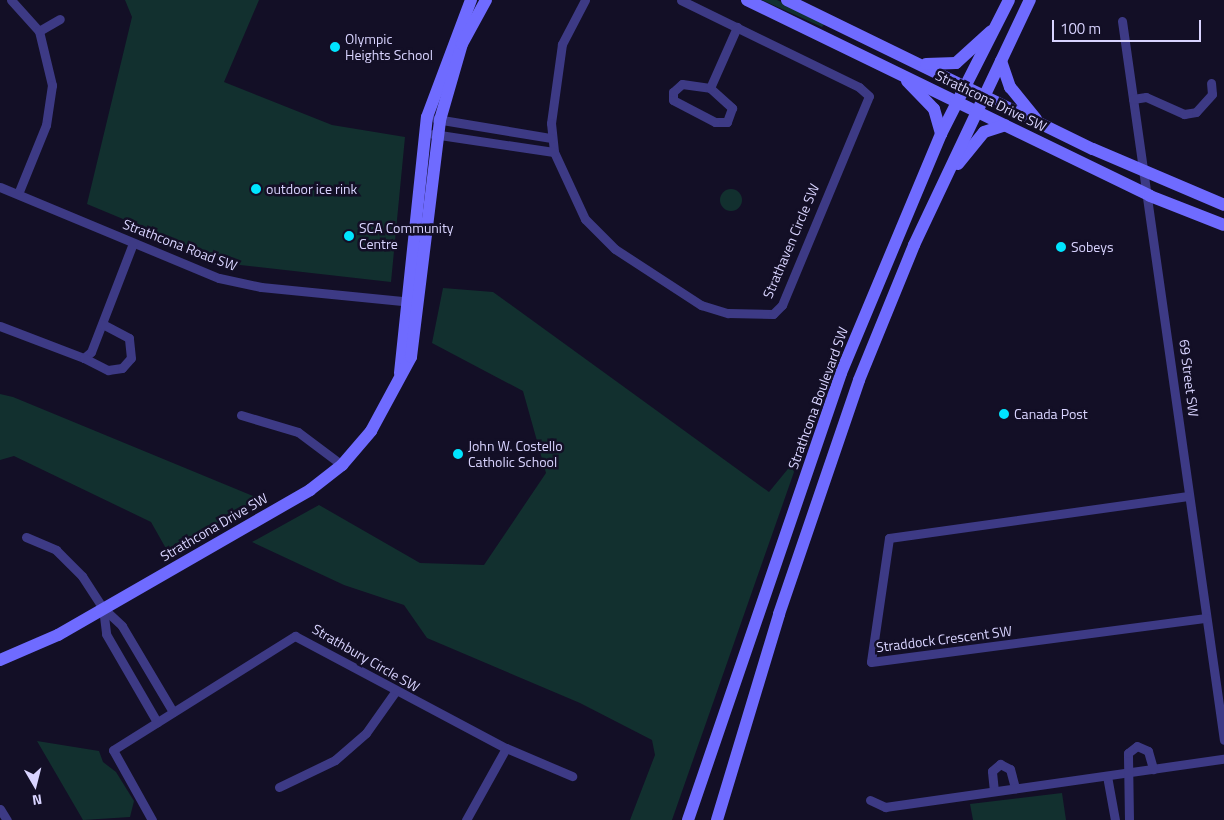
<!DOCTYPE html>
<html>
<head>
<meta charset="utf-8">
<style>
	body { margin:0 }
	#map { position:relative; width:1224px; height:820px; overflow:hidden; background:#130f26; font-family:"Titillium Web",sans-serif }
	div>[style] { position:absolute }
	.green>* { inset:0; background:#12302f }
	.round { border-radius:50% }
	.street>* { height:9px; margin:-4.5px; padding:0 4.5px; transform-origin:4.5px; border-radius:4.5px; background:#3d3a85 }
	.secondary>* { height:12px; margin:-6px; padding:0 6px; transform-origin:6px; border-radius:6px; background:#6f6bff }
	.dots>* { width:14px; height:14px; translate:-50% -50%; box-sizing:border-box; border:2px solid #130f26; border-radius:50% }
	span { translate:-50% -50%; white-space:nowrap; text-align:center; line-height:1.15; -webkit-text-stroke:5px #130f26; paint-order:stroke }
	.poi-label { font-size:14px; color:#d9d4ff }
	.left { translate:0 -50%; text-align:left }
	.street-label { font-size:14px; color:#d9d4ff }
	.north { position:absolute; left:10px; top:760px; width:50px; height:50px; -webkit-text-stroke:4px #130f26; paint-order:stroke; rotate:172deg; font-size:14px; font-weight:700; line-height:20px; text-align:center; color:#d9d4ff }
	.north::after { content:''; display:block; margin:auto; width:18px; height:22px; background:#d9d4ff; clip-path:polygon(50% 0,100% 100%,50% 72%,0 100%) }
	.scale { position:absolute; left:1052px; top:20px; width:149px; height:22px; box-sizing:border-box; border:2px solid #d9d4ff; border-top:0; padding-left:6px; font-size:15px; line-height:18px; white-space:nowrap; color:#d9d4ff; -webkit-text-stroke:4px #130f26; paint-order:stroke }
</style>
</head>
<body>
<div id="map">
	<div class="green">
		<div style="clip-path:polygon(125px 0,259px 0,224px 82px,332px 125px,405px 137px,391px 282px,231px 264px,87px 204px,132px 17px)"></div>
		<div style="clip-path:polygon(762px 0,777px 0,825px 23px,822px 27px)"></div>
		<div class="round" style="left:720px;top:189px;width:22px;height:22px"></div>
		<div style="clip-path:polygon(443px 288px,493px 292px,769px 492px,792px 464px,794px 472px,672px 820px,630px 820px,655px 755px,652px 740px,580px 703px,427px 638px,404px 605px,344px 585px,252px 542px,319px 505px,420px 563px,484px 565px,546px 473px,523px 391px,432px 343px)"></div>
		<div style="clip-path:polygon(0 394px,13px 397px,260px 499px,168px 552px,151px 522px,14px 456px,0 460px)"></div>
		<div style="clip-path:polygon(37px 741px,99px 751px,103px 762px,116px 772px,134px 801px,130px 817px,83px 820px)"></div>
		<div style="clip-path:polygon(1062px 793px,1066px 820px,973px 820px,970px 804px)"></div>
	</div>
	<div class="street">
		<div style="left:11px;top:0;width:42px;rotate:47.9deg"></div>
		<div style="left:39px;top:31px;width:56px;rotate:76.5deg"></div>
		<div style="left:52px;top:85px;width:40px;rotate:98.5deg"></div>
		<div style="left:46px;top:125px;width:74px;rotate:112.1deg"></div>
		<div style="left:585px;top:0;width:50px;rotate:117.6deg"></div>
		<div style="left:562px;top:44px;width:80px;rotate:97.9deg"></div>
		<div style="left:551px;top:123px;width:29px;rotate:84deg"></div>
		<div style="left:554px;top:152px;width:74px;rotate:65.2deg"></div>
		<div style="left:585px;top:219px;width:42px;rotate:45deg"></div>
		<div style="left:615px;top:249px;width:103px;rotate:33.1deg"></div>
		<div style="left:701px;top:305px;width:28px;rotate:17deg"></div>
		<div style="left:728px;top:313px;width:45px;rotate:1.3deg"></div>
		<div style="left:773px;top:314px;width:13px;rotate:-45deg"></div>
		<div style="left:782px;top:305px;width:226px;rotate:-67.4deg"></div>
		<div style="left:869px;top:96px;width:13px;rotate:-138deg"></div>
		<div style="left:859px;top:87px;width:198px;rotate:-154deg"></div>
		<div style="left:1122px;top:21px;width:726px;rotate:81.93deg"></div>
		<div style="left:39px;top:31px;width:24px;rotate:-30deg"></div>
		<div style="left:710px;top:88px;width:30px;rotate:42deg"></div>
		<div style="left:732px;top:108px;width:15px;rotate:110deg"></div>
		<div style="left:727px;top:122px;width:12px;rotate:180deg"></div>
		<div style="left:715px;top:122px;width:47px;rotate:-152.4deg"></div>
		<div style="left:673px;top:100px;width:8px;rotate:-90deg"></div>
		<div style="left:673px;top:92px;width:12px;rotate:-42deg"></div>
		<div style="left:682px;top:84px;width:28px;rotate:8deg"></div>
		<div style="left:710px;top:88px;width:67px;rotate:-66.1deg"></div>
		<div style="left:1133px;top:99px;width:13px;rotate:-9deg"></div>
		<div style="left:1146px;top:97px;width:42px;rotate:24.1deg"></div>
		<div style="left:1184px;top:114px;width:12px;rotate:-9deg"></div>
		<div style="left:1196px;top:112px;width:24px;rotate:-48deg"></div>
		<div style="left:1212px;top:94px;width:11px;rotate:-95deg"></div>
		<div style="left:436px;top:119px;width:117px;rotate:9.4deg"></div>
		<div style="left:433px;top:134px;width:122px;rotate:8.5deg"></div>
		<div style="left:0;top:187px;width:237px;rotate:22.6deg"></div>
		<div style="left:219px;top:278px;width:43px;rotate:12.1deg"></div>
		<div style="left:261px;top:287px;width:152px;rotate:5.7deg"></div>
		<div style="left:0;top:326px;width:90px;rotate:20.9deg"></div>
		<div style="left:84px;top:358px;width:9px;rotate:-41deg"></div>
		<div style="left:91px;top:352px;width:117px;rotate:-68.9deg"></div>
		<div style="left:84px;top:358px;width:27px;rotate:27deg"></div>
		<div style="left:108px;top:370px;width:14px;rotate:-8deg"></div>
		<div style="left:122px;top:368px;width:13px;rotate:-48deg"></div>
		<div style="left:131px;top:358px;width:20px;rotate:-96deg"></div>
		<div style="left:129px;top:338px;width:30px;rotate:-152deg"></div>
		<div style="left:241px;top:415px;width:59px;rotate:16.6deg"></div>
		<div style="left:298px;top:432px;width:55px;rotate:36.9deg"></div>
		<div style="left:1188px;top:496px;width:302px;rotate:172deg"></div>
		<div style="left:889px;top:538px;width:125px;rotate:98.3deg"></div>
		<div style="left:871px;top:662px;width:338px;rotate:-7.5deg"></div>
		<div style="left:26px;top:537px;width:33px;rotate:23deg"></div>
		<div style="left:56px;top:550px;width:37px;rotate:45deg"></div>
		<div style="left:82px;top:576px;width:38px;rotate:57deg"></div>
		<div style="left:103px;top:608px;width:26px;rotate:43deg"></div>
		<div style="left:122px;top:626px;width:100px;rotate:59.3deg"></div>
		<div style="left:103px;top:608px;width:26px;rotate:83deg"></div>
		<div style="left:106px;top:634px;width:102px;rotate:59.9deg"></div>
		<div style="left:1107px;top:776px;width:45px;rotate:79.7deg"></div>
		<div style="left:279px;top:787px;width:62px;rotate:-25.7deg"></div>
		<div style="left:335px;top:760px;width:41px;rotate:-41.1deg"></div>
		<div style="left:366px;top:733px;width:50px;rotate:-54.7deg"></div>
		<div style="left:994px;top:791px;width:20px;rotate:-96deg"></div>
		<div style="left:992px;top:771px;width:11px;rotate:-41deg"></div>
		<div style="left:1000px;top:764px;width:11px;rotate:27deg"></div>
		<div style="left:1010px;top:769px;width:20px;rotate:75deg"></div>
		<div style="left:870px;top:800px;width:17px;rotate:25deg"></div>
		<div style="left:885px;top:807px;width:342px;rotate:-8.1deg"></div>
		<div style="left:0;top:809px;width:13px;rotate:58deg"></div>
		<div style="left:152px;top:820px;width:80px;rotate:-119.1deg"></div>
		<div style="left:113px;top:750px;width:215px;rotate:-32.1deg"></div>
		<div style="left:295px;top:636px;width:239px;rotate:28deg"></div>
		<div style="left:506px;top:748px;width:72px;rotate:23deg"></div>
		<div style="left:466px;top:820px;width:82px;rotate:-60.9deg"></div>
		<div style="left:1129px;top:820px;width:67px;rotate:-90.9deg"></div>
		<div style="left:1128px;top:753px;width:11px;rotate:-38deg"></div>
		<div style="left:1137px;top:746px;width:12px;rotate:24deg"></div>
		<div style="left:1148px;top:751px;width:19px;rotate:74deg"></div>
	</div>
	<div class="secondary">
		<div style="left:747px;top:0;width:448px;rotate:25.9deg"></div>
		<div style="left:1150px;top:196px;width:79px;rotate:21.4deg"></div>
		<div style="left:787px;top:0;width:340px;rotate:26deg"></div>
		<div style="left:1093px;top:149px;width:142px;rotate:23.1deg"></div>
		<div style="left:1001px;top:61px;width:28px;rotate:71deg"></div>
		<div style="left:1010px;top:87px;width:41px;rotate:50.9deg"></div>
		<div style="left:926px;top:64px;width:30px;rotate:-2deg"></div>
		<div style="left:956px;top:63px;width:47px;rotate:-42.4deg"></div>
		<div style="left:907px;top:81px;width:39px;rotate:46deg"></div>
		<div style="left:934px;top:109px;width:26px;rotate:74deg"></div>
		<div style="left:958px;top:164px;width:41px;rotate:-50.9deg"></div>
		<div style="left:984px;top:132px;width:22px;rotate:-18deg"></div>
		<div style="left:400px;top:373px;width:257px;rotate:-84deg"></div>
		<div style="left:427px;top:117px;width:125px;rotate:-69.4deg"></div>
		<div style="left:0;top:660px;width:63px;rotate:-23.3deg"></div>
		<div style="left:58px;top:635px;width:291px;rotate:-29.9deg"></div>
		<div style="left:310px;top:490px;width:41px;rotate:-38deg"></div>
		<div style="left:342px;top:465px;width:45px;rotate:-49.5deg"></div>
		<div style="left:371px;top:431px;width:84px;rotate:-61.6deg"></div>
		<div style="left:411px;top:357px;width:239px;rotate:-83deg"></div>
		<div style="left:440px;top:120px;width:79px;rotate:-73.9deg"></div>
		<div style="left:462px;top:44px;width:50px;rotate:-61.4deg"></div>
		<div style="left:688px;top:820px;width:472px;rotate:-71.1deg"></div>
		<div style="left:841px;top:373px;width:259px;rotate:-67.3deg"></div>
		<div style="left:941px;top:134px;width:150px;rotate:-63.1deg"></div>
		<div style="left:717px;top:820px;width:215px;rotate:-73.2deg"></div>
		<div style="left:779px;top:614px;width:247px;rotate:-71.1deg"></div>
		<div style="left:859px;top:380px;width:146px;rotate:-67.8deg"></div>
		<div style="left:914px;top:245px;width:271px;rotate:-64.7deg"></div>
	</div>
	<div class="dots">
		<div style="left:335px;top:47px;background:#00e5ff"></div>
		<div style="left:256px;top:189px;background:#00e5ff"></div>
		<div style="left:349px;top:236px;background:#00e5ff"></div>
		<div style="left:1061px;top:247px;background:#00e5ff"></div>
		<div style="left:1004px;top:414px;background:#00e5ff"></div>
		<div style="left:458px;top:454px;background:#00e5ff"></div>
	</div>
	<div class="poi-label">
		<span class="left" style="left:345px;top:47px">Olympic<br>Heights School</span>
		<span class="left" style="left:266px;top:189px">outdoor ice rink</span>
		<span class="left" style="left:359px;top:236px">SCA Community<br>Centre</span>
		<span class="left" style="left:1071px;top:247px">Sobeys</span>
		<span class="left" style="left:1014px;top:414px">Canada Post</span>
		<span class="left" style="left:468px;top:454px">John W. Costello<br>Catholic School</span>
	</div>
	<div class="street-label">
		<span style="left:991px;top:101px;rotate:26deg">Strathcona Drive SW</span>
		<span style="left:791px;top:241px;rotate:-67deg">Strathaven Circle SW</span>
		<span style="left:180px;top:245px;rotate:21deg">Strathcona Road SW</span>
		<span style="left:1189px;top:378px;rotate:83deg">69 Street SW</span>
		<span style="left:818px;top:398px;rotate:-70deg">Strathcona Boulevard SW</span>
		<span style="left:214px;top:527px;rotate:-30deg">Strathcona Drive SW</span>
		<span style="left:944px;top:639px;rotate:-7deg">Straddock Crescent SW</span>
		<span style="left:366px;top:658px;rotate:30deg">Strathbury Circle SW</span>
	</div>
	<div class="north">N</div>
	<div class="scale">100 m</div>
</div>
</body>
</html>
